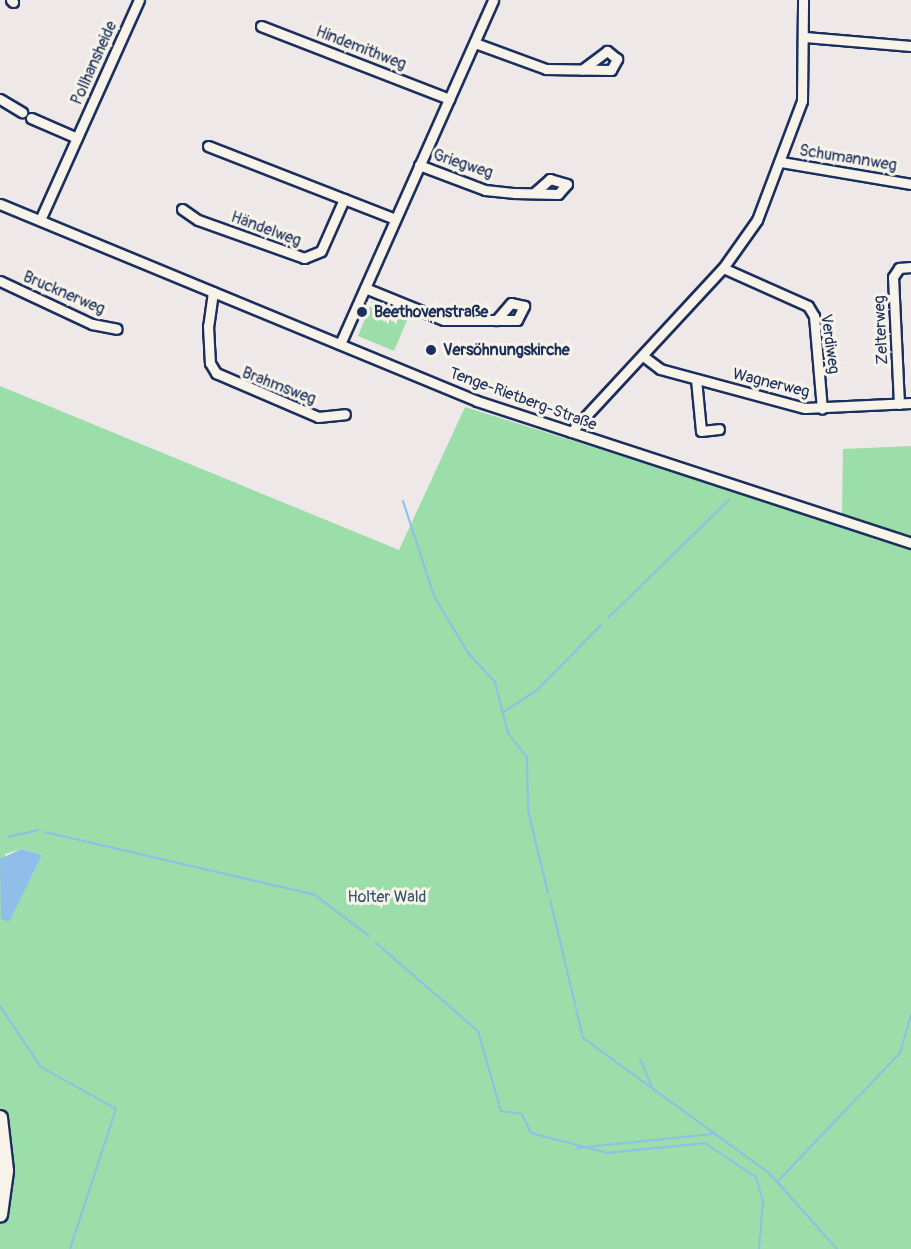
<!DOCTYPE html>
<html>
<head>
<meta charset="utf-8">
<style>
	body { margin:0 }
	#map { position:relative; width:911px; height:1249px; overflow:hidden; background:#eee8e8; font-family:Pangolin,sans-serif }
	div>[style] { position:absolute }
	.green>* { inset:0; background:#9bdea9 }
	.water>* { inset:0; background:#8ebee9 }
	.stream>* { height:2px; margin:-1px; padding:0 1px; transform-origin:1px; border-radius:1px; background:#8ebee9 }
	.roads { filter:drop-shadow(2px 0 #1b2f5e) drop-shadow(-2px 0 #1b2f5e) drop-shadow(0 2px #1b2f5e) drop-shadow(0 -2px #1b2f5e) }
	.street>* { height:9px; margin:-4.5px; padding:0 4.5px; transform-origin:4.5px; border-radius:4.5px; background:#f7f3e8 }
	.secondary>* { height:14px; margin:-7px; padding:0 7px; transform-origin:7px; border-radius:7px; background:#f7f3e8 }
	.dots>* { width:16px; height:16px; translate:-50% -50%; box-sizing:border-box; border:3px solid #f7f3e8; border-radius:50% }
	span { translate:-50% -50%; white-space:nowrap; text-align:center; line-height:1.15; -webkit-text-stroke:6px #f7f3e8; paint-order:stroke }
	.street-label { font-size:16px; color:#1b2f5e }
	.poi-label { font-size:16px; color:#1b2f5e; font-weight:700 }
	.left { translate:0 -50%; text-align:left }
	.park-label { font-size:16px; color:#35526d }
</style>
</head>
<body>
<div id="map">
	<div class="green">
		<div style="clip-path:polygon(372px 302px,408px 318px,394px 351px,358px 336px)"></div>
		<div style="clip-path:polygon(evenodd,0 386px,399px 550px,465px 407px,911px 546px,911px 1249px,0 1249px,0 386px,21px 849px,42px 855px,8px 922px,5px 854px,21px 849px)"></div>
		<div style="clip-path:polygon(911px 446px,911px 536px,842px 515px,843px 449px)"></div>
	</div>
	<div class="water">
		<div style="clip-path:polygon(21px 849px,42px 855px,9px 922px,1px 919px,0 859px)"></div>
	</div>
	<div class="stream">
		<div style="left:403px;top:501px;width:100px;rotate:71.9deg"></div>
		<div style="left:434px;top:596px;width:66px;rotate:59.2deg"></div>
		<div style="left:468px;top:653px;width:40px;rotate:47deg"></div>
		<div style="left:495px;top:682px;width:53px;rotate:75.7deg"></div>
		<div style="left:508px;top:733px;width:31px;rotate:52deg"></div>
		<div style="left:527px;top:757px;width:53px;rotate:88.9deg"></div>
		<div style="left:528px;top:810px;width:85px;rotate:76.5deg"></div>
		<div style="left:608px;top:618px;width:169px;rotate:-44.3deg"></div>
		<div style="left:505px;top:711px;width:37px;rotate:-33deg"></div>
		<div style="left:536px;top:691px;width:93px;rotate:-45.4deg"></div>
		<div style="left:45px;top:832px;width:277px;rotate:13.1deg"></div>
		<div style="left:315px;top:895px;width:68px;rotate:37.2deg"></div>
		<div style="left:8px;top:837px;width:31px;rotate:-13deg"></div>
		<div style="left:550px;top:899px;width:143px;rotate:76.6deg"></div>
		<div style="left:583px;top:1038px;width:231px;rotate:36deg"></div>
		<div style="left:770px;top:1174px;width:101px;rotate:48.2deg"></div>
		<div style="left:376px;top:943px;width:135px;rotate:40.8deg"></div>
		<div style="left:478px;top:1031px;width:83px;rotate:74deg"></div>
		<div style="left:501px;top:1111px;width:21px;rotate:8deg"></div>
		<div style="left:522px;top:1114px;width:21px;rotate:65deg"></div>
		<div style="left:531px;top:1133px;width:79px;rotate:14.7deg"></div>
		<div style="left:607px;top:1153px;width:99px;rotate:-5.8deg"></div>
		<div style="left:705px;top:1143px;width:61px;rotate:33.7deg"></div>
		<div style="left:756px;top:1177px;width:26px;rotate:74deg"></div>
		<div style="left:763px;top:1202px;width:47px;rotate:94.9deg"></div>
		<div style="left:0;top:1006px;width:73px;rotate:56.1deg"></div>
		<div style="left:41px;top:1067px;width:86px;rotate:29.2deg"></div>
		<div style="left:116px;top:1109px;width:147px;rotate:108.2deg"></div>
		<div style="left:640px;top:1059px;width:30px;rotate:67deg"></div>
		<div style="left:577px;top:1148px;width:136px;rotate:-5.9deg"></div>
		<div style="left:778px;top:1181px;width:177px;rotate:-46.4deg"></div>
		<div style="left:900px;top:1053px;width:40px;rotate:-74deg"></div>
	</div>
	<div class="roads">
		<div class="street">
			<div style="left:11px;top:0;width:3px;rotate:45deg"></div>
			<div style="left:261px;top:26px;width:202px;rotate:21.2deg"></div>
			<div style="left:805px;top:37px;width:106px;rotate:4.9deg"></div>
			<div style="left:475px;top:43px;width:76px;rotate:20.1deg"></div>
			<div style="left:546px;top:69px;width:65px;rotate:0.9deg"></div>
			<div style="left:611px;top:70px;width:13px;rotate:-61deg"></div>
			<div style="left:617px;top:59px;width:13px;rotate:-141deg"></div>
			<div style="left:607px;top:51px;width:31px;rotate:143deg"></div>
			<div style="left:0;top:99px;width:26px;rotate:31deg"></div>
			<div style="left:31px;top:118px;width:50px;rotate:23.5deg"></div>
			<div style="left:208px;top:146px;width:201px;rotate:21.3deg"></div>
			<div style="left:781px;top:162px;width:132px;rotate:9.6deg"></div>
			<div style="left:419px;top:165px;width:71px;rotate:20.7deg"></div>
			<div style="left:485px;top:190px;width:30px;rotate:6deg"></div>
			<div style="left:515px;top:193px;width:43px;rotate:1.3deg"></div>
			<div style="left:558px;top:194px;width:13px;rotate:-48deg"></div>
			<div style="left:567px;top:184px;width:18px;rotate:-164deg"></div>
			<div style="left:550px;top:179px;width:21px;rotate:139deg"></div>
			<div style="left:0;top:204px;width:516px;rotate:22.44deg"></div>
			<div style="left:477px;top:401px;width:457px;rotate:18.1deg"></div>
			<div style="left:182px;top:209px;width:19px;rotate:35deg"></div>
			<div style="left:198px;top:220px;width:113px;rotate:19.7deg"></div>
			<div style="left:304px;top:258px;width:18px;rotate:-22deg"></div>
			<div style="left:321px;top:251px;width:57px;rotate:-66.1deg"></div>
			<div style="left:40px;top:220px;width:241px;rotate:-65.8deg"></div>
			<div style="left:723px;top:268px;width:93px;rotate:24.1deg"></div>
			<div style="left:808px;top:306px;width:12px;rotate:59deg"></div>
			<div style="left:814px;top:316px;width:93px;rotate:85.1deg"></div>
			<div style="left:0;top:281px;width:102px;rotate:25.1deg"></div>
			<div style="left:92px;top:324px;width:25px;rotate:11deg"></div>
			<div style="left:365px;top:288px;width:85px;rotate:22.1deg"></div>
			<div style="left:444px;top:320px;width:73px"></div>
			<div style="left:517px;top:320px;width:16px;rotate:-63deg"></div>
			<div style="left:524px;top:306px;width:13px;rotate:-167deg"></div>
			<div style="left:511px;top:303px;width:23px;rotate:131deg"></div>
			<div style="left:213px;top:292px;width:34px;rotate:98deg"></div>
			<div style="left:208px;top:326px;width:37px;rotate:87deg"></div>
			<div style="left:210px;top:363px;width:12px;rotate:59deg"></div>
			<div style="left:216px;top:373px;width:111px;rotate:23.3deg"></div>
			<div style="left:318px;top:417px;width:27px;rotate:-6deg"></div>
			<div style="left:340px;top:344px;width:376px;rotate:-66deg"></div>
			<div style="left:643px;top:356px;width:21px;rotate:37deg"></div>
			<div style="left:660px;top:369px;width:150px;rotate:15.1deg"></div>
			<div style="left:805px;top:408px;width:106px;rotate:-2.7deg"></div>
			<div style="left:696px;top:379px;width:52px;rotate:84.5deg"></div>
			<div style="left:701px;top:431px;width:18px;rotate:-6deg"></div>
			<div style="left:899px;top:404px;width:127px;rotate:-92.7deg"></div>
			<div style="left:893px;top:277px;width:11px;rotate:-56deg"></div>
			<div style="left:899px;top:268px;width:12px;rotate:-5deg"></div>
			<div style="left:571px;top:432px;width:224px;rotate:-47.2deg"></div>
			<div style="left:723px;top:268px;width:59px;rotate:-54.7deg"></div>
			<div style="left:757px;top:220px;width:127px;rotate:-69.3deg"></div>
			<div style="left:802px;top:101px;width:101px;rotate:-89.4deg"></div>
		</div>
		<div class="secondary">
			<div style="left:0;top:1118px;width:53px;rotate:83.5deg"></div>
			<div style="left:6px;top:1171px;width:44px;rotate:97.8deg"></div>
		</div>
	</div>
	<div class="dots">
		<div style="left:362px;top:312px;background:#1b2f5e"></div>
		<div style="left:431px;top:350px;background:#1b2f5e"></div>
	</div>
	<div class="street-label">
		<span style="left:361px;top:48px;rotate:21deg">Hindemithweg</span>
		<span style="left:94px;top:63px;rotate:-66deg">Pollhansheide</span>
		<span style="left:848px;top:158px;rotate:9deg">Schumannweg</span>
		<span style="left:463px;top:164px;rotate:18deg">Griegweg</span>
		<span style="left:266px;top:229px;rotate:20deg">Händelweg</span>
		<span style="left:64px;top:293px;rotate:23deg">Brucknerweg</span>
		<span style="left:881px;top:330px;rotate:-93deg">Zelterweg</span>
		<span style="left:830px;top:344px;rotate:82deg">Verdiweg</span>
		<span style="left:771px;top:383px;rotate:14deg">Wagnerweg</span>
		<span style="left:279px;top:386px;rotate:21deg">Brahmsweg</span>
		<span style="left:523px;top:399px;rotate:20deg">Tenge-Rietberg-Straße</span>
	</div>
	<div class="poi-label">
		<span class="left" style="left:374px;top:312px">Beethovenstraße</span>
		<span class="left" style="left:443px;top:350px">Versöhnungskirche</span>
	</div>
	<div class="park-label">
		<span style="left:387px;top:897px">Holter Wald</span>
	</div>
</div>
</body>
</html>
